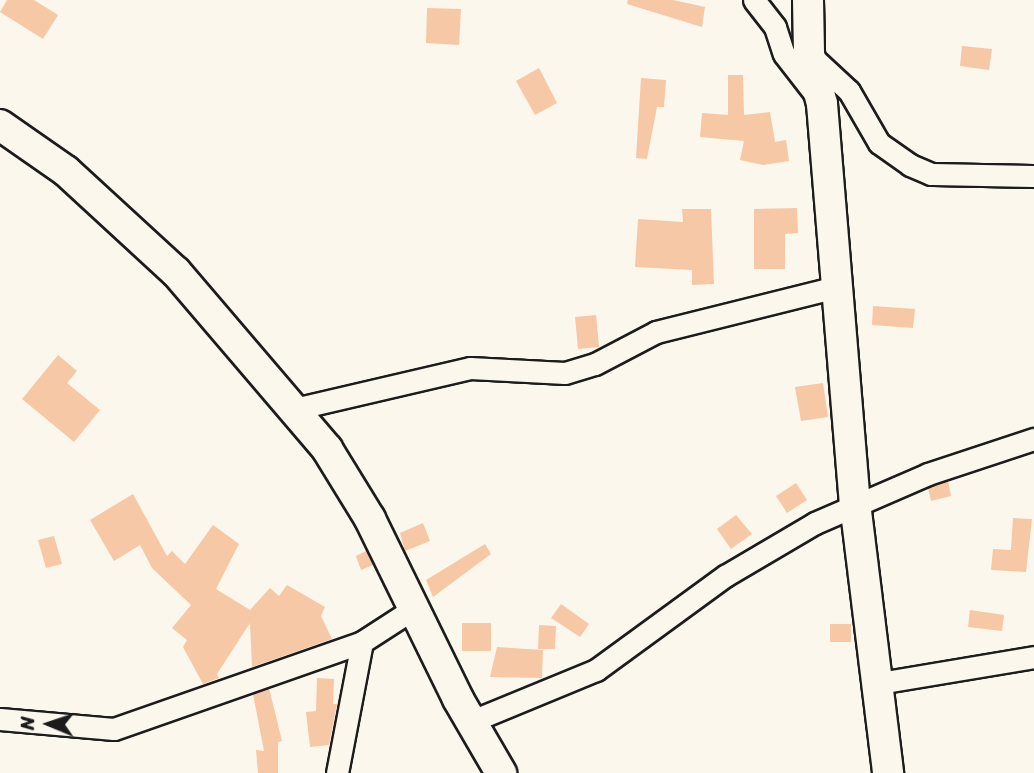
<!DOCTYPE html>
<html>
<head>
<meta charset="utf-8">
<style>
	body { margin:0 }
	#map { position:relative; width:1034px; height:773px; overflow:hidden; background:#fbf7ec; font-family:Sriracha,sans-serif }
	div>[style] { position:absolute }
	.building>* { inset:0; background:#f6c8a5 }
	.roads { filter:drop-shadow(2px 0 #1c1c1c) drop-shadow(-2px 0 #1c1c1c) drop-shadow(0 2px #1c1c1c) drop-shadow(0 -2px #1c1c1c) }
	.street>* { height:21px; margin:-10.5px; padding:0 10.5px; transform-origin:10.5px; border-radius:10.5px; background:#fbf7ec }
	.secondary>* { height:30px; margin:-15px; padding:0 15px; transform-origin:15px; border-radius:15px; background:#fbf7ec }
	span { translate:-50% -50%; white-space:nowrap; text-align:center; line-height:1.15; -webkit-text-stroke:7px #fbf7ec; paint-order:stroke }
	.north { position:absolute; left:14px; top:689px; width:70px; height:70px; -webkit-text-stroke:5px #fbf7ec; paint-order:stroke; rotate:272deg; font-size:19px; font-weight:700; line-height:28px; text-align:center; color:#1c1c1c }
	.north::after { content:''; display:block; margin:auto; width:24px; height:32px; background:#1c1c1c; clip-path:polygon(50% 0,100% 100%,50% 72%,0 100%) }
</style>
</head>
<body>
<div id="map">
	<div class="building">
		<div style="clip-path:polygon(7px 0,34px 0,58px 15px,43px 39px,0 12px)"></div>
		<div style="clip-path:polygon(628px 0,673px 0,705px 7px,702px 27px,627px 4px)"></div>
		<div style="clip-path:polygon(427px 8px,461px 9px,459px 45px,426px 43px)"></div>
		<div style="clip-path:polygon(962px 46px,992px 49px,989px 70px,960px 66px)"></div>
		<div style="clip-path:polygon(539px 68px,557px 103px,535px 115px,516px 81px)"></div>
		<div style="clip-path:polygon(728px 75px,743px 75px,744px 115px,770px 112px,775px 142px,786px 140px,789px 161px,763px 165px,740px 160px,744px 141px,700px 137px,702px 113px,728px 115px)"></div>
		<div style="clip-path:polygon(641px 78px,666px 80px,664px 107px,657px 107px,647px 159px,636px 158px)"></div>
		<div style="clip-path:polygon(797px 208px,798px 233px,785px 234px,785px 269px,754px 269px,754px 209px)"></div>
		<div style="clip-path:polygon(682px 209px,711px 209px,714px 284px,692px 285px,692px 270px,635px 267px,638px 219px,683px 222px)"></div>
		<div style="clip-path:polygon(873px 306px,915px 309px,913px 328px,872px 325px)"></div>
		<div style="clip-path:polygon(596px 315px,599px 347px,578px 349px,575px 317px)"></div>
		<div style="clip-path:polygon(58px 355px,77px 371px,67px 383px,100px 410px,74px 442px,22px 399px)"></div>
		<div style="clip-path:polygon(823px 383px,828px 417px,801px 421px,795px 387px)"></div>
		<div style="clip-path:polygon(948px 481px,951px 496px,931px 501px,928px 488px)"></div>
		<div style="clip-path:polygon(796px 483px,807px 500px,787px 513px,776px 496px)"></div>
		<div style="clip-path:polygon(133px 494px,167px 556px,172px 551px,185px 564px,213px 525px,239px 544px,216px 589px,250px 610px,270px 588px,279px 596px,287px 585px,325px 607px,321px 616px,332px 639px,252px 667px,250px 623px,217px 674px,219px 678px,203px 684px,183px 647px,187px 640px,172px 628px,191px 605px,152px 568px,140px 545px,114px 561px,90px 520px)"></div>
		<div style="clip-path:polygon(736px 515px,752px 534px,731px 549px,717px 529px)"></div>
		<div style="clip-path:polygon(1013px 518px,1032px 519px,1026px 572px,991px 570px,993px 549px,1011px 550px)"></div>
		<div style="clip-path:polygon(423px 523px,430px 541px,405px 551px,400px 533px)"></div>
		<div style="clip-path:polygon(54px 536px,62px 564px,46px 568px,38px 540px)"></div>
		<div style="clip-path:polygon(485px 544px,491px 554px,433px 597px,426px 580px)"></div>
		<div style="clip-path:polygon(366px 551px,373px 565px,361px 570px,356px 556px)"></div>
		<div style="clip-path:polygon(561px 604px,589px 624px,580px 637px,551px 618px)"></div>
		<div style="clip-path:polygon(970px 610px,1004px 615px,1002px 631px,968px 627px)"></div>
		<div style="clip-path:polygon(462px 623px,491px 623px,491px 651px,462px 651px)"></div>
		<div style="clip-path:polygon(830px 624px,851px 624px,851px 642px,830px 642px)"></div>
		<div style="clip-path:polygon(539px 625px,556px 626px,555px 649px,538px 649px)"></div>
		<div style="clip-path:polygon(497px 647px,543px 650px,542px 678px,490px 677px)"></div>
		<div style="clip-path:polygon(317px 678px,334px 679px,333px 704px,337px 704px,329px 745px,310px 747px,306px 712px,316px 711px)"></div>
		<div style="clip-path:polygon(269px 688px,282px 741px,278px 742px,278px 773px,258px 773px,256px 750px,264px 751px,253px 694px)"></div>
	</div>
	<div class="roads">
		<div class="street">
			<div style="left:754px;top:0;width:34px;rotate:52deg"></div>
			<div style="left:775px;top:27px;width:28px;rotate:72deg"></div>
			<div style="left:784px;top:54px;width:51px;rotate:52.2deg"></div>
			<div style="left:809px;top:54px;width:54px;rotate:42.8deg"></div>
			<div style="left:849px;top:91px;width:60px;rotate:60deg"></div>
			<div style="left:879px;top:143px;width:38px;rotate:35deg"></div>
			<div style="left:910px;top:165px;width:23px;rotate:23deg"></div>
			<div style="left:931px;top:174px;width:103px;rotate:1.1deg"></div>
			<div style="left:290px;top:410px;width:185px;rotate:-13.1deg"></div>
			<div style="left:470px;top:368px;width:95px;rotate:3deg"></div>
			<div style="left:565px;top:373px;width:31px;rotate:-17deg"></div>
			<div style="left:595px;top:364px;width:69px;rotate:-27.7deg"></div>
			<div style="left:656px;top:332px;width:187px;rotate:-14deg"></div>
			<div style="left:879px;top:683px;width:157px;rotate:-9.5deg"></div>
			<div style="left:464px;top:706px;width:18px;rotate:45deg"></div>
			<div style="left:477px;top:719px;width:129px;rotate:-22.4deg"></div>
			<div style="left:596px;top:670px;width:160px;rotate:-36.1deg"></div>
			<div style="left:725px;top:576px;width:104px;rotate:-30.5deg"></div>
			<div style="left:815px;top:523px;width:123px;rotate:-23.4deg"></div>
			<div style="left:928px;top:474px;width:112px;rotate:-18.3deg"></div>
			<div style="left:0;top:719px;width:114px;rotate:5deg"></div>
			<div style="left:114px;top:729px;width:263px;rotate:-19.3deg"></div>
			<div style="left:362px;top:642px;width:64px;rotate:-32.9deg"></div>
			<div style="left:337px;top:773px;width:133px;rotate:-79.2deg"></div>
		</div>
		<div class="secondary">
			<div style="left:808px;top:0;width:54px;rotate:88.9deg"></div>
			<div style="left:809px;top:54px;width:52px;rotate:75.4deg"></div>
			<div style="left:822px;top:104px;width:400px;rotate:85.3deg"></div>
			<div style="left:855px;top:503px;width:272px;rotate:83deg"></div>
			<div style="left:0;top:125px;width:80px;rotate:34.9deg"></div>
			<div style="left:66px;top:171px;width:149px;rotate:42.6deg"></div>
			<div style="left:176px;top:272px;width:233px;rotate:49.5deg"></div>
			<div style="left:327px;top:449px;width:82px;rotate:58.4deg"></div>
			<div style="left:370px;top:519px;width:200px;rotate:63.9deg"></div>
			<div style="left:458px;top:699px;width:86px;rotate:59.8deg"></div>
		</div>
	</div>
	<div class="north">N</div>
</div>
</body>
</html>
